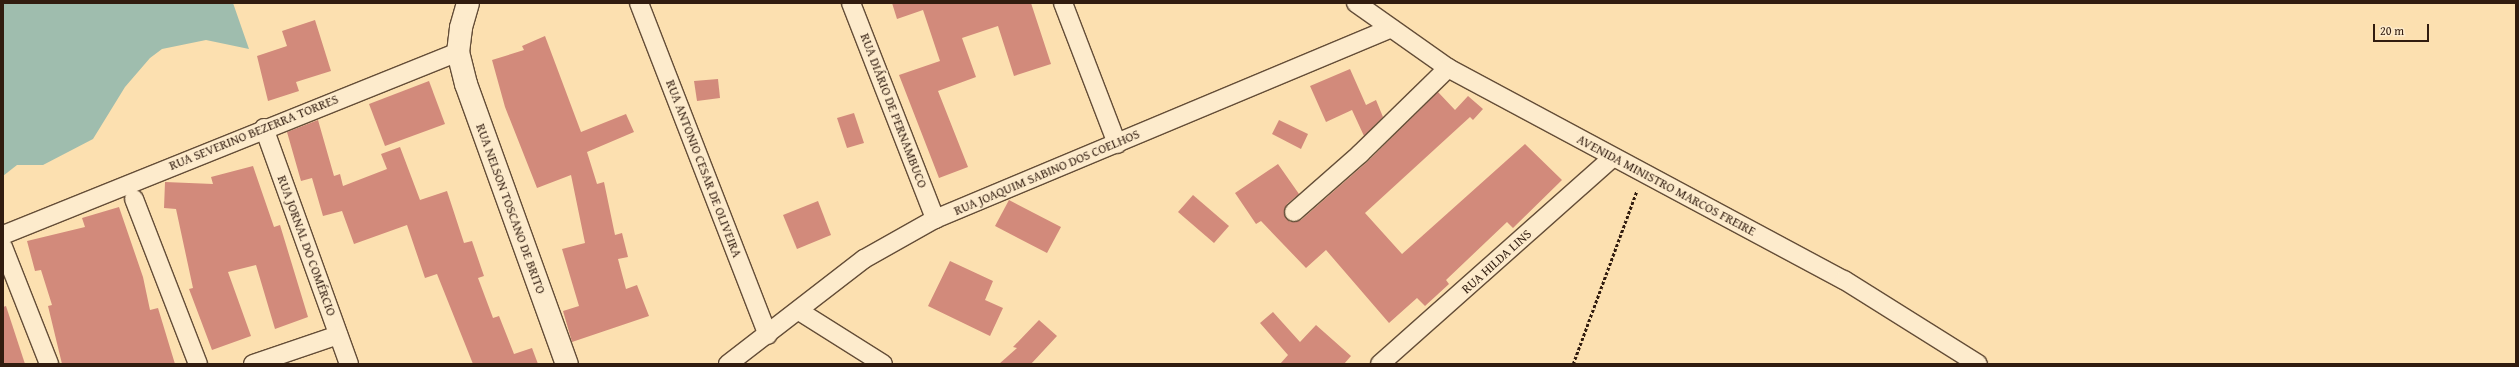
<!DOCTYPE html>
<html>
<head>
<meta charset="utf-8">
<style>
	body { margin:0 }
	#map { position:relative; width:2519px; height:367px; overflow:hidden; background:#fce0b0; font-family:"Gentium Book Plus",serif }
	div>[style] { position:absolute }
	.water>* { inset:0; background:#9fbdae }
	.building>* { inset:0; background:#d28a7b }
	.path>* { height:2.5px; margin-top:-1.25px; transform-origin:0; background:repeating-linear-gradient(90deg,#311c0f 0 3px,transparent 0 5px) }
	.roads { filter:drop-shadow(1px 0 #644d37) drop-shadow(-1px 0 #644d37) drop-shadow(0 1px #644d37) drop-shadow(0 -1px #644d37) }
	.minor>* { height:18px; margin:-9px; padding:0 9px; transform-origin:9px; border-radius:9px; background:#fdebcc }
	.secondary>* { height:22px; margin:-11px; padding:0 11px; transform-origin:11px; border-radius:11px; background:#fdebcc }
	span { translate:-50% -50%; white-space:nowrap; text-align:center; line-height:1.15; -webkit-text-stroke:3px #fdebcc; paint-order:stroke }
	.street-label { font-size:13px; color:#311c0f }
	.frame { position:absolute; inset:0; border:4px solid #311c0f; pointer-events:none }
	.scale { position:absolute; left:2373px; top:24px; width:56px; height:18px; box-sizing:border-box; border:2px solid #311c0f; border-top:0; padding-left:5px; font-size:12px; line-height:14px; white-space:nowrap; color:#311c0f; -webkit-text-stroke:3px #fdebcc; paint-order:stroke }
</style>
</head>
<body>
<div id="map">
	<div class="water">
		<div style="clip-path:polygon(3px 3px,233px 3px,249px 49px,206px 40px,162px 49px,150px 58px,125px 87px,93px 139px,43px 165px,17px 165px,3px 176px)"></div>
	</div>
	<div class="building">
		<div style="clip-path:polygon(892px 3px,1031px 3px,1051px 64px,1014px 76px,998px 26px,962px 38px,976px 77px,938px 91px,968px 167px,939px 178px,899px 75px,940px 61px,923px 10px,897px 19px)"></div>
		<div style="clip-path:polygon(315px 20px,331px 71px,296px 82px,299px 91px,268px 101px,257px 56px,287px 46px,282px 31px)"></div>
		<div style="clip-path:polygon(545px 36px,581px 132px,626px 114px,634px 132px,587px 152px,597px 184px,604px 182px,615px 235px,622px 233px,628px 257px,618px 259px,626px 289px,637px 285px,649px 316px,572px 342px,563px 311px,579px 306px,562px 249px,585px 243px,571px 175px,537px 188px,505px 107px,492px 60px,524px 50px,522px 46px)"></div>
		<div style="clip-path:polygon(1350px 69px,1366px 105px,1376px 100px,1383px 117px,1364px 136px,1352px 110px,1326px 122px,1310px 86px)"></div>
		<div style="clip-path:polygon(718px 79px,720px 98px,697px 101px,694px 81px)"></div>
		<div style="clip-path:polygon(429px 81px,445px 124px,385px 146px,369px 104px)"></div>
		<div style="clip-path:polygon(1438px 92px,1455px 110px,1468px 96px,1483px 109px,1473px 120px,1470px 117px,1365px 213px,1402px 254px,1525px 144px,1562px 180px,1513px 228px,1507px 222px,1446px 280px,1449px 284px,1425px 306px,1417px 298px,1389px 323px,1326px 250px,1306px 268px,1261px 221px,1256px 224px,1235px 193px,1278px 164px,1299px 194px,1287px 204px,1284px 214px,1290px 222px,1301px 220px,1367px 162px)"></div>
		<div style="clip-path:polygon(854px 113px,864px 143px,847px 148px,837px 118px)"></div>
		<div style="clip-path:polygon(318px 120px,334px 176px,340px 174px,343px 186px,387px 169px,381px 154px,400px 147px,420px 200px,447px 191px,464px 243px,472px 241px,484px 276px,478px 278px,493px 318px,499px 316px,514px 354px,532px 348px,538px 364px,473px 364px,437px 274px,425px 278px,407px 225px,354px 244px,342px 211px,323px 216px,312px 178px,301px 181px,287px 132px)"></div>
		<div style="clip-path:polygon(1279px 120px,1308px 134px,1301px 149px,1272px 134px)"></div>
		<div style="clip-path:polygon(253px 166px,274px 227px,280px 225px,308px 317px,275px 329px,256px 265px,228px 272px,251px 336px,212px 350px,189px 289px,193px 288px,176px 209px,164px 208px,165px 182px,213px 184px,211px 177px)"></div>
		<div style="clip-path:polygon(1193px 195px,1229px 226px,1214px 243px,1178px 212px)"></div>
		<div style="clip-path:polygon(1009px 200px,1061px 227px,1047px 253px,995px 226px)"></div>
		<div style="clip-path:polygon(818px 201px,831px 235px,797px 249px,783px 215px)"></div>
		<div style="clip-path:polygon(119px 207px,143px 277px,150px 310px,158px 308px,175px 364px,62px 364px,48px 306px,52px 305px,41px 270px,35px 271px,27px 241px,85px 227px,82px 218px)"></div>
		<div style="clip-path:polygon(950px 261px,993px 281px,985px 300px,1003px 308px,990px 336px,928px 306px)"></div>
		<div style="clip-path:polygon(6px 306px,25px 364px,3px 364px,3px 307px)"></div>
		<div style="clip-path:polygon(1273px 312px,1300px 342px,1316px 325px,1351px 356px,1344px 364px,1280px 364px,1288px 355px,1260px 323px)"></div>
		<div style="clip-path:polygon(1039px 320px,1057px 336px,1031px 364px,999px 364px,1017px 348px,1013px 347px)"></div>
	</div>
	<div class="path">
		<div style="left:1573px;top:364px;width:185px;rotate:-69.8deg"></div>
	</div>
	<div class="roads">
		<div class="minor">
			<div style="left:639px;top:3px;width:356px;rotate:68.8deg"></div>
			<div style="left:851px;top:3px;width:232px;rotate:68.7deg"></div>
			<div style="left:1063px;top:3px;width:151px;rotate:69deg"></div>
			<div style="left:1356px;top:3px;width:113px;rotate:35.2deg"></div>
			<div style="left:1448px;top:68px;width:449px;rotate:28.2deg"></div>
			<div style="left:1844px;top:280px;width:158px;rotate:32.1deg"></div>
			<div style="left:264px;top:128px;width:251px;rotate:70.2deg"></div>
			<div style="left:134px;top:199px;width:177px;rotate:68.8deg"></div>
			<div style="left:1294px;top:212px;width:88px;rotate:-41.3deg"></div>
			<div style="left:1360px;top:154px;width:123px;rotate:-44.3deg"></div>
			<div style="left:3px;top:235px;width:490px;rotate:-21.9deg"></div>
			<div style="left:3px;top:247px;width:126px;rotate:68.5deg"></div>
			<div style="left:799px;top:311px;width:99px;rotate:32.2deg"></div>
			<div style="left:253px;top:364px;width:90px;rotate:-18.8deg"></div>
			<div style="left:728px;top:364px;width:172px;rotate:-37.7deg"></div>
			<div style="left:864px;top:259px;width:81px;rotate:-29.4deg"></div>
			<div style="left:935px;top:219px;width:494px;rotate:-22.7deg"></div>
			<div style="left:1380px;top:364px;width:310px;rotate:-41.6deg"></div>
		</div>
		<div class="secondary">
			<div style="left:468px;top:3px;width:26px;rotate:106deg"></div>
			<div style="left:461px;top:28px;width:24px;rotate:97deg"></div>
			<div style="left:458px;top:52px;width:33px;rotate:76deg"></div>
			<div style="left:466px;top:84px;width:298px;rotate:70.2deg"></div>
		</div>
	</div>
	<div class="street-label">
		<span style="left:893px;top:111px;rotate:69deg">RUA DIÁRIO DE PERNAMBUCO</span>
		<span style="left:254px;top:133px;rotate:-22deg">RUA SEVERINO BEZERRA TORRES</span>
		<span style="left:703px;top:169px;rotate:69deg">RUA ANTONIO CESAR DE OLIVEIRA</span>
		<span style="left:1047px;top:173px;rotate:-23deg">RUA JOAQUIM SABINO DOS COELHOS</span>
		<span style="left:1666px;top:186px;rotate:28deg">AVENIDA MINISTRO MARCOS FREIRE</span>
		<span style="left:510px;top:209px;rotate:70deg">RUA NELSON TOSCANO DE BRITO</span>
		<span style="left:306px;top:246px;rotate:70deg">RUA JORNAL DO COMÉRCIO</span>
		<span style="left:1497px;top:262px;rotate:-42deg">RUA HILDA LINS</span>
	</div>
	<div class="frame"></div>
	<div class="scale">20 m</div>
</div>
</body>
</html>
